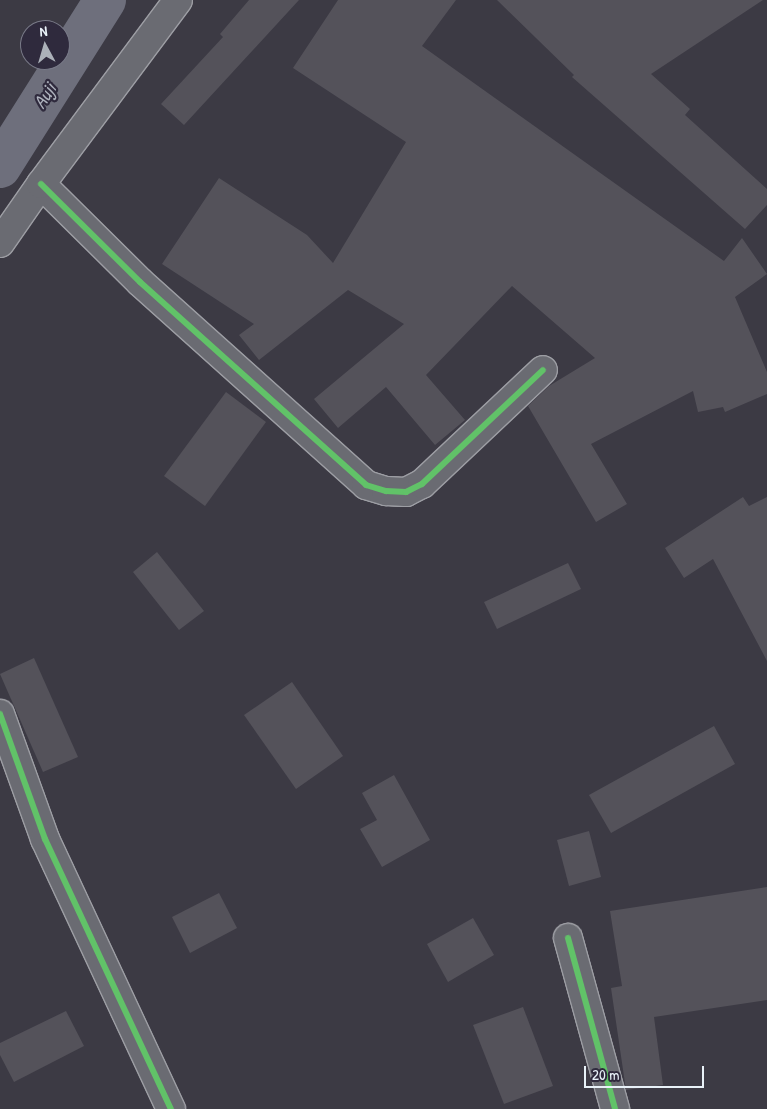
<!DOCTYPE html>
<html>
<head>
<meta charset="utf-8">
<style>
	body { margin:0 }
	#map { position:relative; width:767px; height:1109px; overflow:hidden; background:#3c3a44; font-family:"Patrick Hand",sans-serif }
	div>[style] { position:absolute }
	.canal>* { height:42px; margin:-21px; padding:0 21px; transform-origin:21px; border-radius:21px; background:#6e6f7c }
	.building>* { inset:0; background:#54525a }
	.roads { filter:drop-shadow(1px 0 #9d9ea4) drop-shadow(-1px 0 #9d9ea4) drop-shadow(0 1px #9d9ea4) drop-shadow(0 -1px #9d9ea4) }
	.minor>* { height:28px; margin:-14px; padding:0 14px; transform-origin:14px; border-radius:14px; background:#6a6b72 }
	.cycleway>* { height:6px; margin:-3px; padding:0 3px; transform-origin:3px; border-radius:3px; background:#61c268 }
	span { translate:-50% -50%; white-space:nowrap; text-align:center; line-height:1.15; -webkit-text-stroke:4.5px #2f2a3d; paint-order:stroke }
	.water-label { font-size:19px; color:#aeb2bd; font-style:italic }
	.north { position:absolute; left:20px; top:20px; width:50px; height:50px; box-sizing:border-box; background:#2f2a3d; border:1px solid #797a88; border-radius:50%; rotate:354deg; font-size:14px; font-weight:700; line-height:20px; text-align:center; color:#e8f1f8 }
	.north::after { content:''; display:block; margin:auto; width:18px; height:22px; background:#acb1b9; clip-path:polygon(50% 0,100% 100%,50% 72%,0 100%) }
	.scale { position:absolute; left:584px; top:1066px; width:120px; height:22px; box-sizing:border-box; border:2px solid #e8f1f8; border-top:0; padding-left:6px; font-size:15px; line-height:18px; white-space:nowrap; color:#e8f1f8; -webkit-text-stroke:4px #2f2a3d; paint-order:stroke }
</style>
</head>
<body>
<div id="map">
	<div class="canal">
		<div style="left:0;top:167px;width:197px;rotate:-57.8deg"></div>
	</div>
	<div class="building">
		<div style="clip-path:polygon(249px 0,299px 0,184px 125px,161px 104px,223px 37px,220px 34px)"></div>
		<div style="clip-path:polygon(338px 0,456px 0,422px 46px,724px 261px,742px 238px,767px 274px,735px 297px,767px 372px,767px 394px,725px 412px,723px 407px,698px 412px,693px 391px,591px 444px,627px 504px,596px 522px,528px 406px,549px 386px,595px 358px,512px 286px,426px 375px,465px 420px,435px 445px,386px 387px,338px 428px,314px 399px,404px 324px,348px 290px,259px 360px,239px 335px,254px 324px,162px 264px,219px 178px,307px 235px,333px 263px,406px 142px,293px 68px)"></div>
		<div style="clip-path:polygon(497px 0,763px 0,651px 74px,690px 109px,685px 115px,767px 189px,767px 205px,745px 229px,572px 77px,574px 75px)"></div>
		<div style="clip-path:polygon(226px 392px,266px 422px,205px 506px,164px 476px)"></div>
		<div style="clip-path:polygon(743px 497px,749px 506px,767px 497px,767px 661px,713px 559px,684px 578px,665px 548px)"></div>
		<div style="clip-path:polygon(157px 552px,204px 611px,179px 630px,133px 572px)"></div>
		<div style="clip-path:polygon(568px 563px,581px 589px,497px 629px,484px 602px)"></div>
		<div style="clip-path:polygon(34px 658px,78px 757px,43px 772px,0 674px)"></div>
		<div style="clip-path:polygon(292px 682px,343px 756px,296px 789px,244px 715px)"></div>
		<div style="clip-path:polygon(714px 726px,735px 764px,611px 833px,589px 795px)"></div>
		<div style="clip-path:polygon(394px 775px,430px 840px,382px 867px,360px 829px,377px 820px,362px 793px)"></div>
		<div style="clip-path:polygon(589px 831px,601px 877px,569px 886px,557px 840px)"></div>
		<div style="clip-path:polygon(767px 887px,767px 1000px,654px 1017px,663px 1085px,626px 1090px,611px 988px,622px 986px,610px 911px)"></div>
		<div style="clip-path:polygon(219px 893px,237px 928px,190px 953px,172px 917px)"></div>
		<div style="clip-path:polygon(473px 918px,494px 955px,448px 982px,427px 944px)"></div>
		<div style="clip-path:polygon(523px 1007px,553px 1086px,504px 1104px,473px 1025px)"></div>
		<div style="clip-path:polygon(66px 1011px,84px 1046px,14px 1082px,0 1055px,0 1043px)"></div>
	</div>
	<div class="roads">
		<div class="minor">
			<div style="left:41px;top:184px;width:139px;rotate:44.7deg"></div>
			<div style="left:140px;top:282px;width:304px;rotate:41.9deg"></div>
			<div style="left:366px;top:485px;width:21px;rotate:17deg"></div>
			<div style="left:386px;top:491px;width:20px;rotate:3deg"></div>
			<div style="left:406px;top:492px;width:18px;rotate:-27deg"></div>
			<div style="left:422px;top:484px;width:166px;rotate:-43.3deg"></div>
			<div style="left:0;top:243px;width:72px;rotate:-55.2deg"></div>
			<div style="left:41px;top:184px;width:229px;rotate:-53.3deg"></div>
			<div style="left:0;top:714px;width:133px;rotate:70.2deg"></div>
			<div style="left:45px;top:839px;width:298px;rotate:65deg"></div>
			<div style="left:568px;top:938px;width:177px;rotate:74.6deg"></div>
		</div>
	</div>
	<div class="cycleway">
		<div style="left:41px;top:184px;width:139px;rotate:44.7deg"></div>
		<div style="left:140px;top:282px;width:304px;rotate:41.9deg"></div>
		<div style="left:366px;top:485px;width:21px;rotate:17deg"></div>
		<div style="left:386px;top:491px;width:20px;rotate:3deg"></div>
		<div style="left:406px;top:492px;width:18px;rotate:-27deg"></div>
		<div style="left:422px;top:484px;width:166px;rotate:-43.3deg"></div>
		<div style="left:0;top:714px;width:133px;rotate:70.2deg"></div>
		<div style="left:45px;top:839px;width:298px;rotate:65deg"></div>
		<div style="left:568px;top:938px;width:177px;rotate:74.6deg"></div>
	</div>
	<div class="water-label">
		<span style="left:45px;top:96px;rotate:-58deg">Auji</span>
	</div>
	<div class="north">N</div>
	<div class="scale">20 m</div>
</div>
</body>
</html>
